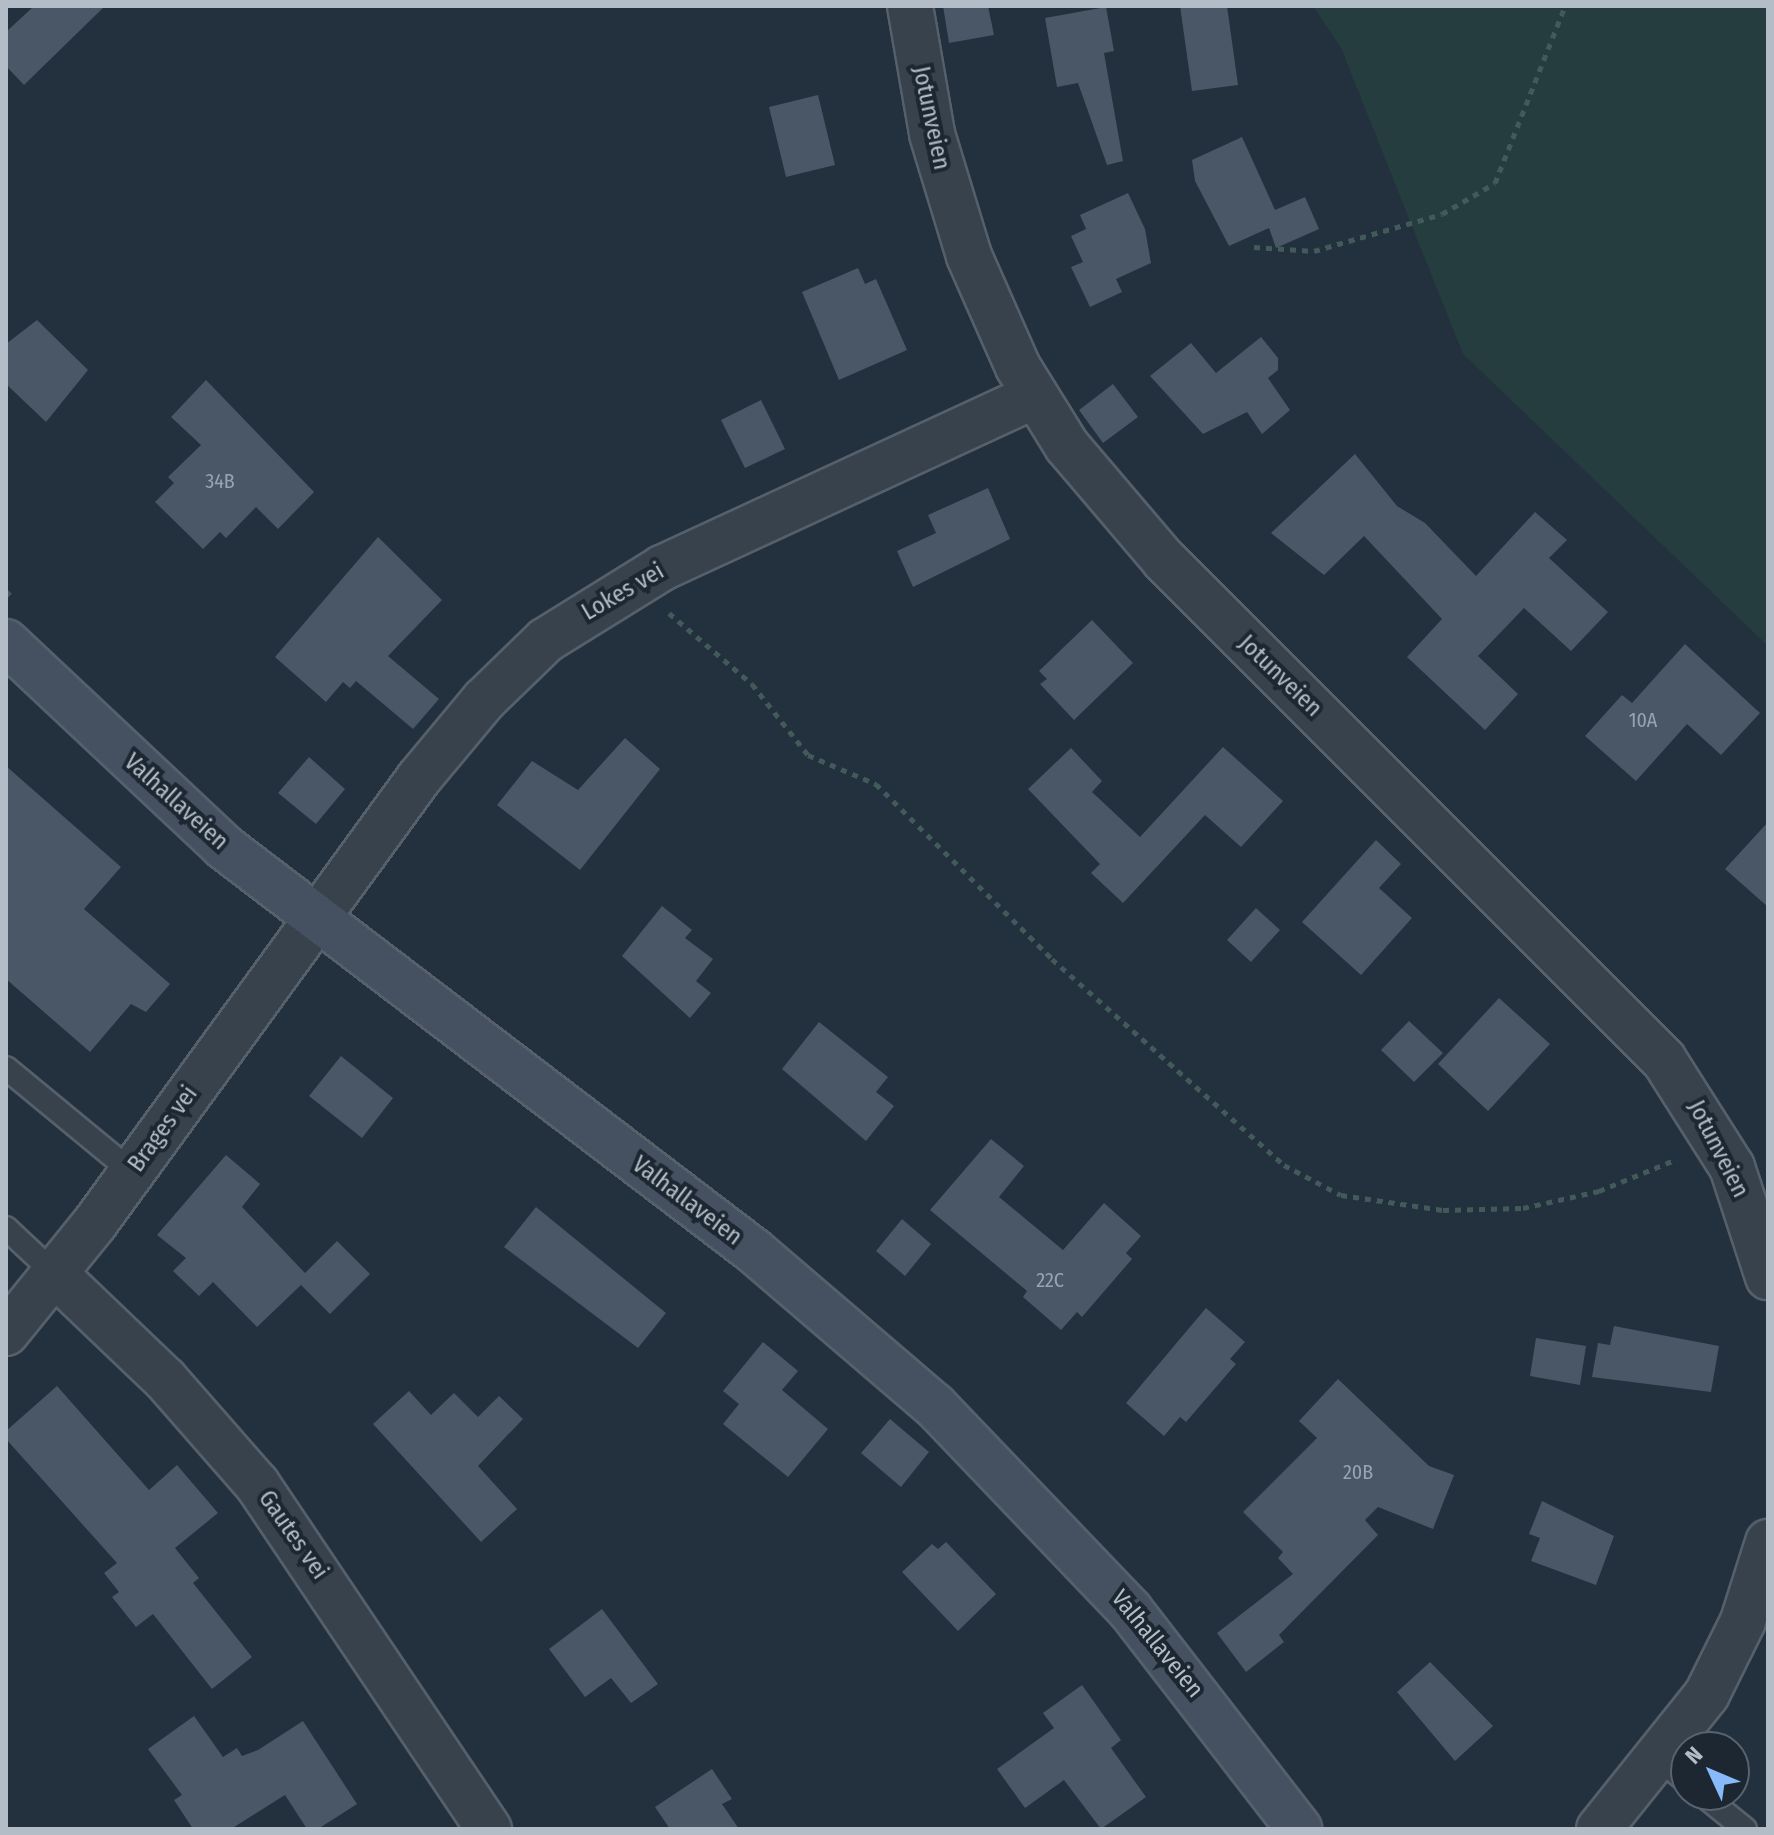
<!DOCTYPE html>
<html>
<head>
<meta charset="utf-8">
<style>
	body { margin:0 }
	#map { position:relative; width:1774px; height:1835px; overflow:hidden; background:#23303d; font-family:"Fira Sans Condensed",sans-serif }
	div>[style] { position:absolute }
	.green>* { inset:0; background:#253d3e }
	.building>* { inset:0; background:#495766 }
	.path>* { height:5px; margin-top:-2.5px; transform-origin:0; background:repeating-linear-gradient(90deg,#435a5b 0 6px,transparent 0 12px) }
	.roads { filter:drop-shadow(2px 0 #55606b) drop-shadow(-2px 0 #55606b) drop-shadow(0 2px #55606b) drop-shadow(0 -2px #55606b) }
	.lane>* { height:22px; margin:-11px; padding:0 11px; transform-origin:11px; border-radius:11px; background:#37424d }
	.street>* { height:44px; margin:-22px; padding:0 22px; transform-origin:22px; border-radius:22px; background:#37424d }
	.secondary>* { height:44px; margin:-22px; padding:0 22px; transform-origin:22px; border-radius:22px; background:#455160 }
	span { translate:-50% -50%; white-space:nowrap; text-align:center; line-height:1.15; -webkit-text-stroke:8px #1c2732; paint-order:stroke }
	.number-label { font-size:20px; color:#98a4b0 }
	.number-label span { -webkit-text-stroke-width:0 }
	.street-label { font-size:24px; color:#b3bdc8 }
	.frame { position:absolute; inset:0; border:8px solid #b3bdc8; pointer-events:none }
	.north { position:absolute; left:1670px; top:1731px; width:80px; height:80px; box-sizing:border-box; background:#1c2732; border:2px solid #58636e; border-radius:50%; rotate:314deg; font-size:22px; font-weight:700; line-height:32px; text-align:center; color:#b3bdc8 }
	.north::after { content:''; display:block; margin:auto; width:28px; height:36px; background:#88baf9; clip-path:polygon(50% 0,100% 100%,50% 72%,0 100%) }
</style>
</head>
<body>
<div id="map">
	<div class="green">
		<div style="clip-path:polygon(1313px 6px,1768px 6px,1768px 646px,1463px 354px,1341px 48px)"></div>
	</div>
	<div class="building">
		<div style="clip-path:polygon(34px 6px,105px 6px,24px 85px,6px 66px,6px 32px)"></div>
		<div style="clip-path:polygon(943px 6px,988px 6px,994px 35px,949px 43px)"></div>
		<div style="clip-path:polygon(1180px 6px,1227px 6px,1238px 85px,1192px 91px)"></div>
		<div style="clip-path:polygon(1106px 7px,1114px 51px,1104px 53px,1123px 161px,1107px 165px,1078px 83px,1057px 87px,1045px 18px)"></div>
		<div style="clip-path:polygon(818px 95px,835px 165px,786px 177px,769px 107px)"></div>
		<div style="clip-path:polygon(1242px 137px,1275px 210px,1305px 197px,1319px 229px,1276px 248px,1269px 228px,1229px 246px,1195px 181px,1192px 160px)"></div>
		<div style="clip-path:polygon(1128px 193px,1145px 229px,1151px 263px,1116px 279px,1122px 292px,1090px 307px,1071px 267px,1083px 262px,1071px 236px,1086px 229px,1080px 215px)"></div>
		<div style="clip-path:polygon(858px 268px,865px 284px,876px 279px,907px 350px,839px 380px,802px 292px)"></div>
		<div style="clip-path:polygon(37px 320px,88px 370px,46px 422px,6px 384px,6px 344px)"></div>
		<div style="clip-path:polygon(1261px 337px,1278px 358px,1278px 370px,1268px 378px,1290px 410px,1262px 434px,1247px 412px,1203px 434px,1150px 376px,1191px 343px,1216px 373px)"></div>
		<div style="clip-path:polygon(206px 380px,314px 492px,278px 529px,256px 507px,226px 538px,220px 532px,203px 549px,155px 502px,174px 483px,168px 477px,201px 445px,171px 417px)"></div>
		<div style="clip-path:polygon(1113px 384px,1138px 417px,1103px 443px,1079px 410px)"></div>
		<div style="clip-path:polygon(761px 400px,785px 449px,745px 468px,721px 420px)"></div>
		<div style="clip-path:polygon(1355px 454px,1397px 506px,1425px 523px,1476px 576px,1535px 512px,1567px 540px,1549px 558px,1608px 612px,1571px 651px,1524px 608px,1478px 656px,1518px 694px,1485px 730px,1407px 657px,1442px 619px,1364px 536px,1324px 575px,1271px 533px)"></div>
		<div style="clip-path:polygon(988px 488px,1010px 539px,913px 587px,897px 551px,936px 533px,928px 515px)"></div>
		<div style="clip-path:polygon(378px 537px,442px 600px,388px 656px,439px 699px,413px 729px,356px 681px,350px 688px,343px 682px,326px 702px,275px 657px)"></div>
		<div style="clip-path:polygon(1092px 620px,1133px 663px,1074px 720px,1040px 684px,1047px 679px,1039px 671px)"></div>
		<div style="clip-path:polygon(1685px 644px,1760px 713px,1721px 755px,1687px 724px,1636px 781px,1585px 736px,1622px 695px,1632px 703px)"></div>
		<div style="clip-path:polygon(625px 738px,660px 769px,580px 870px,497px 805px,532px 761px,578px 790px)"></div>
		<div style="clip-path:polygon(1223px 747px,1283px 801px,1241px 847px,1205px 815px,1123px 903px,1091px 873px,1100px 864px,1028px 789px,1071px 748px,1102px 781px,1092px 792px,1140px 837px)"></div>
		<div style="clip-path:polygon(309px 757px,345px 789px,316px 824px,278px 793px)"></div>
		<div style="clip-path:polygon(6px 766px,121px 867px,84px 909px,170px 984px,146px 1012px,131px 1004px,90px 1052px,6px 979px)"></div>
		<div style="clip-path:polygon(1768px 822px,1768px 907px,1725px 869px)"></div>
		<div style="clip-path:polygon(1376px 840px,1401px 864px,1379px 888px,1412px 918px,1361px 975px,1302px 922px)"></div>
		<div style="clip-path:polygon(662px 906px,692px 930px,685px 938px,713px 959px,696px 981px,711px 993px,690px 1018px,622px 956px)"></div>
		<div style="clip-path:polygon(1256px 908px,1280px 930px,1251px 962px,1227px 940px)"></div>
		<div style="clip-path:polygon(1499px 998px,1550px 1044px,1488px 1111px,1438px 1064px)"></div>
		<div style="clip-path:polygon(1409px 1021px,1443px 1053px,1414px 1082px,1381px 1050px)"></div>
		<div style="clip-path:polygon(819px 1022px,888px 1077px,876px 1092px,894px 1106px,866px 1141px,782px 1069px)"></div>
		<div style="clip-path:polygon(341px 1056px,393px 1098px,362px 1138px,309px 1096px)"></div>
		<div style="clip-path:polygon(991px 1139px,1024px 1166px,999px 1197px,1063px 1250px,1104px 1203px,1141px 1236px,1126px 1253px,1132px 1259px,1082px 1317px,1077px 1312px,1061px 1330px,1023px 1297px,1027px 1291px,930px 1210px)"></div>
		<div style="clip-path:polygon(226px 1155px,260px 1184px,242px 1207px,305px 1273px,337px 1241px,370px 1274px,330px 1314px,301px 1285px,257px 1327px,213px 1282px,199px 1296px,173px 1271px,186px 1258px,157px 1235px)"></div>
		<div style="clip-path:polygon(536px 1207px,666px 1313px,638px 1348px,504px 1247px)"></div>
		<div style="clip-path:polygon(902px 1219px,931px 1244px,905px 1276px,876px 1251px)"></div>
		<div style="clip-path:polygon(1206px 1308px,1245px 1342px,1230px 1359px,1236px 1364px,1186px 1422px,1180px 1417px,1164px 1436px,1126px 1403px)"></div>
		<div style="clip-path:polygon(1614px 1326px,1719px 1346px,1711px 1392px,1592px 1377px,1598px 1343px,1610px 1345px)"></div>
		<div style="clip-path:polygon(1536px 1338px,1586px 1346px,1580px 1385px,1530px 1376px)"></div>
		<div style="clip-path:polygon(763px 1342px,798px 1371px,782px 1390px,828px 1429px,788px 1477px,723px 1424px,739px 1404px,723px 1391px)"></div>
		<div style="clip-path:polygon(1338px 1379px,1429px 1466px,1454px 1475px,1433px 1529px,1378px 1507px,1365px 1520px,1378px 1535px,1279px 1635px,1284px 1642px,1246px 1672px,1217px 1633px,1293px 1574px,1278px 1558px,1283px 1552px,1243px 1512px,1317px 1438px,1299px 1421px)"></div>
		<div style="clip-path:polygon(57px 1386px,149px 1490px,177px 1465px,218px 1513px,175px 1548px,199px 1578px,193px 1583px,252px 1657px,212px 1689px,153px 1614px,136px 1627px,112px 1597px,119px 1592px,104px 1573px,117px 1563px,6px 1439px,6px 1431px)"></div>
		<div style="clip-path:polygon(409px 1391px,431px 1415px,454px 1393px,478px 1417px,499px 1396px,523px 1419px,478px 1466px,517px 1509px,481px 1542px,373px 1424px)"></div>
		<div style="clip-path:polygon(890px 1419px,929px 1452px,901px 1487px,861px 1453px)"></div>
		<div style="clip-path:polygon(1542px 1501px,1614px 1536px,1596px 1585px,1531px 1561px,1540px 1538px,1529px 1534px)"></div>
		<div style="clip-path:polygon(946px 1542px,996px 1594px,958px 1631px,902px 1572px,932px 1544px,938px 1549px)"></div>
		<div style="clip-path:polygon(602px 1609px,658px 1684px,631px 1703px,611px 1678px,585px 1697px,549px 1649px)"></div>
		<div style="clip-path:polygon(1430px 1662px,1493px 1726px,1455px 1761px,1397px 1692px)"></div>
		<div style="clip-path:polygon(1082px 1685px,1121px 1740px,1111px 1748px,1146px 1797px,1101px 1829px,1064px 1780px,1025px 1808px,997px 1769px,1054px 1728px,1043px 1713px)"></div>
		<div style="clip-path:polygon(194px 1716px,223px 1757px,237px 1748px,242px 1756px,258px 1750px,303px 1721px,357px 1804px,318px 1829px,307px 1829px,285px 1795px,231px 1829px,193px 1829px,174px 1800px,182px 1795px,148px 1749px)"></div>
		<div style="clip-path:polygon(712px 1769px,732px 1799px,722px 1804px,739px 1829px,670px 1829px,655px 1807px)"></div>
	</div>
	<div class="path">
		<div style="left:1254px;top:247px;width:60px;rotate:3.8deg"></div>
		<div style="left:1314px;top:251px;width:133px;rotate:-16.1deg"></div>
		<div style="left:1442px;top:214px;width:61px;rotate:-30.3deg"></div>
		<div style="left:1495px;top:183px;width:190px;rotate:-68.4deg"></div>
		<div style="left:6px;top:591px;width:11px;rotate:45deg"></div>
		<div style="left:669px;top:613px;width:109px;rotate:40.5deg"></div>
		<div style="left:752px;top:684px;width:90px;rotate:51.7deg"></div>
		<div style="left:808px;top:755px;width:74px;rotate:23.1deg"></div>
		<div style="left:876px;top:784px;width:248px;rotate:44.8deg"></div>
		<div style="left:1052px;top:959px;width:310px;rotate:41.6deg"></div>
		<div style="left:1284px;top:1165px;width:64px;rotate:27.8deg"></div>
		<div style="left:1341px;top:1195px;width:103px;rotate:8.4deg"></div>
		<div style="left:1443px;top:1210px;width:80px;rotate:-1.4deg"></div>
		<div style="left:1523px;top:1208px;width:78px;rotate:-12.6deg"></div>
		<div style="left:1599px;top:1191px;width:84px;rotate:-22.3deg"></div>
	</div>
	<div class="roads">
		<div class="lane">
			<div style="left:6px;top:1068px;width:163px;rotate:39.5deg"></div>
			<div style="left:6px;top:1228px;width:69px;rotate:43.2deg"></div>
			<div style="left:1658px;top:1758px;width:36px;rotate:39deg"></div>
			<div style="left:1703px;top:1795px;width:54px;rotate:39deg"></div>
		</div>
		<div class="street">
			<div style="left:910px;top:6px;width:130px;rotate:80.2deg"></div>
			<div style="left:932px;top:134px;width:127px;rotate:73.1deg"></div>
			<div style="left:969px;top:256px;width:121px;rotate:66.2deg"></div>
			<div style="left:1018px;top:367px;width:93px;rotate:58.2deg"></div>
			<div style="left:1067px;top:446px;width:150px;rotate:49.6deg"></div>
			<div style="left:1164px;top:560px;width:707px;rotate:45deg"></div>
			<div style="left:1664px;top:1060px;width:127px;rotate:57.6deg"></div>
			<div style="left:1732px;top:1167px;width:116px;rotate:71.9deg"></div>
			<div style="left:56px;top:1275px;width:151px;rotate:43.7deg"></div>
			<div style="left:165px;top:1379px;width:140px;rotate:48.8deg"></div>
			<div style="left:257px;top:1484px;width:416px;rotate:56.1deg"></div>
			<div style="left:6px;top:1333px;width:141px;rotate:-51deg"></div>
			<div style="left:95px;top:1223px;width:550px;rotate:-53.94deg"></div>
			<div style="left:419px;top:778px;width:102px;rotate:-50.2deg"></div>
			<div style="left:484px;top:700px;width:86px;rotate:-44.1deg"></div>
			<div style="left:546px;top:640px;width:137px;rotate:-31.8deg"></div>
			<div style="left:662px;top:568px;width:410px;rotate:-24.8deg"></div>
			<div style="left:1599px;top:1829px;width:173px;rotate:-51.3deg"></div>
			<div style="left:1707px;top:1694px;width:81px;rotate:-63.7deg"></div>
			<div style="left:1743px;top:1621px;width:83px;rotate:-72.4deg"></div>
		</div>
		<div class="secondary">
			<div style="left:6px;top:642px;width:299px;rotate:43.2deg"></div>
			<div style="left:224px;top:847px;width:666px;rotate:37.32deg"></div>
			<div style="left:754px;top:1251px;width:238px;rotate:40.6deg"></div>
			<div style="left:935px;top:1406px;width:282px;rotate:46.3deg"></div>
			<div style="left:1130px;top:1610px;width:277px;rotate:52.3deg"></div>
		</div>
	</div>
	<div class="number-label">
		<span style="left:220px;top:481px">34B</span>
		<span style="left:1643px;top:720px">10A</span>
		<span style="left:1050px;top:1280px">22C</span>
		<span style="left:1358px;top:1472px">20B</span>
	</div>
	<div class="street-label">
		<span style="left:931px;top:118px;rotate:78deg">Jotunveien</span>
		<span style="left:623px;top:592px;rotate:-30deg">Lokes vei</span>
		<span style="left:1280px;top:676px;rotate:44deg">Jotunveien</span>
		<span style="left:176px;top:802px;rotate:42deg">Valhallaveien</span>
		<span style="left:163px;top:1129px;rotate:-54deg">Brages vei</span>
		<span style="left:1718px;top:1149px;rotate:63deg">Jotunveien</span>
		<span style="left:687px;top:1201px;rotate:37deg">Valhallaveien</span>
		<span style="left:293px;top:1535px;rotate:55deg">Gautes vei</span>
		<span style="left:1157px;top:1644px;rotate:51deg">Valhallaveien</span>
	</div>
	<div class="frame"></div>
	<div class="north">N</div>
</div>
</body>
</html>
